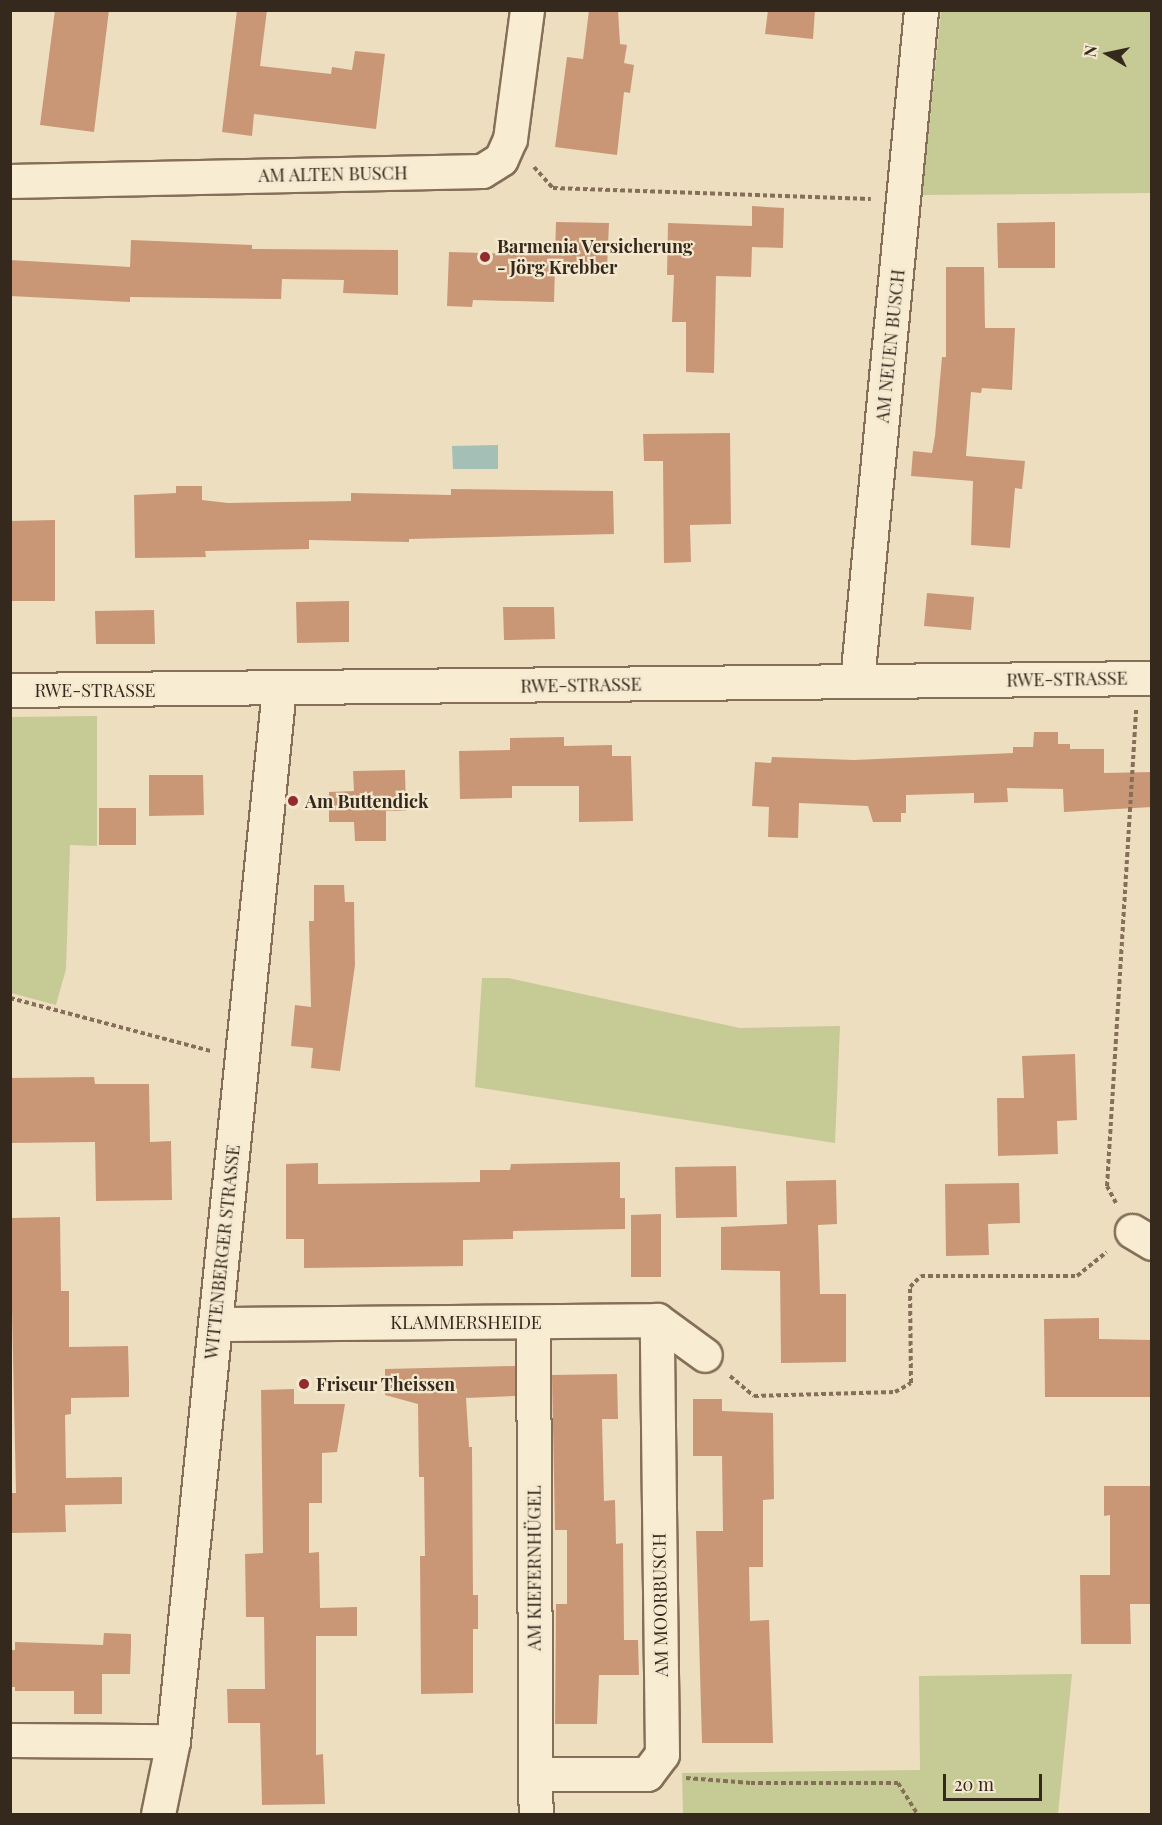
<!DOCTYPE html>
<html>
<head>
<meta charset="utf-8">
<style>
	body { margin:0 }
	#map { position:relative; width:1162px; height:1825px; overflow:hidden; background:#eddec0; font-family:"Playfair Display",serif }
	div>[style] { position:absolute }
	.green>* { inset:0; background:#c6ca94 }
	.water>* { inset:0; background:#a3bfb6 }
	.building>* { inset:0; background:#ca9776 }
	.path>* { height:4px; margin-top:-2px; transform-origin:0; background:repeating-linear-gradient(90deg,#856f58 0 4.5px,transparent 0 7.5px) }
	.roads { filter:drop-shadow(2px 0 #856f58) drop-shadow(-2px 0 #856f58) drop-shadow(0 2px #856f58) drop-shadow(0 -2px #856f58) }
	.street>* { height:33px; margin:-16.5px; padding:0 16.5px; transform-origin:16.5px; border-radius:16.5px; background:#f8ecd3 }
	.dots>* { width:16px; height:16px; translate:-50% -50%; box-sizing:border-box; border:3px solid #f4e8cf; border-radius:50% }
	span { translate:-50% -50%; white-space:nowrap; text-align:center; line-height:1.15; -webkit-text-stroke:4.5px #f4e8cf; paint-order:stroke }
	.street-label { font-size:18px; color:#35281d }
	.poi-label { font-size:18px; color:#35281d; font-weight:700 }
	.left { translate:0 -50%; text-align:left }
	.frame { position:absolute; inset:0; border:12px solid #35281d; pointer-events:none }
	.north { position:absolute; left:1078px; top:24px; width:60px; height:60px; -webkit-text-stroke:4px #f4e8cf; paint-order:stroke; rotate:279deg; font-size:16px; font-weight:700; line-height:24px; text-align:center; color:#35281d }
	.north::after { content:''; display:block; margin:auto; width:21px; height:27px; background:#35281d; clip-path:polygon(50% 0,100% 100%,50% 72%,0 100%) }
	.scale { position:absolute; left:943px; top:1774px; width:99px; height:27px; box-sizing:border-box; border:3px solid #35281d; border-top:0; padding-left:8px; font-size:18px; line-height:21px; white-space:nowrap; color:#35281d; -webkit-text-stroke:4px #f4e8cf; paint-order:stroke }
</style>
</head>
<body>
<div id="map">
	<div class="green">
		<div style="clip-path:polygon(941px 11px,1151px 11px,1151px 193px,922px 195px)"></div>
		<div style="clip-path:polygon(97px 716px,97px 846px,70px 845px,66px 969px,56px 1005px,11px 993px,11px 717px)"></div>
		<div style="clip-path:polygon(482px 978px,508px 978px,740px 1028px,840px 1026px,835px 1143px,475px 1087px)"></div>
		<div style="clip-path:polygon(1072px 1674px,1058px 1814px,683px 1814px,682px 1773px,920px 1770px,919px 1676px)"></div>
	</div>
	<div class="water">
		<div style="clip-path:polygon(498px 445px,498px 469px,453px 469px,452px 446px)"></div>
	</div>
	<div class="building">
		<div style="clip-path:polygon(55px 10px,109px 10px,94px 132px,40px 125px)"></div>
		<div style="clip-path:polygon(237px 10px,267px 10px,260px 66px,331px 74px,332px 67px,352px 70px,355px 51px,385px 54px,376px 129px,254px 114px,252px 136px,222px 132px)"></div>
		<div style="clip-path:polygon(589px 10px,618px 10px,620px 44px,627px 45px,624px 63px,634px 65px,630px 93px,624px 92px,617px 155px,555px 147px,567px 57px,583px 59px)"></div>
		<div style="clip-path:polygon(768px 10px,815px 10px,813px 39px,765px 34px)"></div>
		<div style="clip-path:polygon(752px 206px,784px 208px,783px 248px,752px 247px,751px 277px,716px 276px,714px 373px,686px 372px,686px 322px,672px 322px,674px 275px,667px 275px,668px 223px,752px 226px)"></div>
		<div style="clip-path:polygon(556px 222px,609px 223px,607px 268px,555px 267px,554px 302px,473px 300px,472px 307px,447px 306px,449px 252px,555px 255px)"></div>
		<div style="clip-path:polygon(1055px 222px,1055px 268px,998px 268px,997px 223px)"></div>
		<div style="clip-path:polygon(131px 240px,252px 245px,252px 249px,398px 250px,398px 295px,343px 293px,344px 280px,282px 279px,281px 299px,130px 297px,130px 302px,10px 296px,10px 260px,130px 267px)"></div>
		<div style="clip-path:polygon(946px 267px,984px 267px,985px 328px,1015px 328px,1012px 390px,982px 388px,981px 393px,971px 392px,966px 456px,1025px 461px,1022px 489px,1015px 488px,1010px 548px,971px 545px,973px 481px,911px 476px,913px 451px,932px 453px,935px 436px,942px 357px,946px 357px)"></div>
		<div style="clip-path:polygon(730px 433px,731px 524px,690px 525px,691px 562px,664px 563px,663px 461px,644px 461px,643px 434px)"></div>
		<div style="clip-path:polygon(176px 486px,202px 486px,202px 500px,228px 503px,351px 501px,351px 493px,451px 495px,451px 489px,613px 491px,614px 534px,409px 539px,409px 542px,309px 540px,309px 549px,205px 551px,206px 557px,135px 558px,134px 495px,176px 493px)"></div>
		<div style="clip-path:polygon(55px 520px,55px 601px,10px 601px,10px 521px)"></div>
		<div style="clip-path:polygon(927px 593px,974px 597px,971px 630px,924px 626px)"></div>
		<div style="clip-path:polygon(349px 601px,349px 642px,297px 643px,296px 602px)"></div>
		<div style="clip-path:polygon(503px 607px,554px 607px,555px 639px,504px 640px)"></div>
		<div style="clip-path:polygon(154px 610px,155px 644px,96px 644px,95px 611px)"></div>
		<div style="clip-path:polygon(1034px 732px,1058px 732px,1058px 744px,1070px 744px,1070px 749px,1104px 749px,1104px 773px,1152px 772px,1152px 807px,1064px 812px,1063px 789px,1007px 788px,1008px 802px,974px 803px,974px 793px,906px 795px,906px 813px,901px 813px,901px 822px,873px 822px,868px 806px,799px 803px,798px 838px,768px 837px,769px 807px,752px 806px,755px 762px,771px 763px,772px 757px,854px 760px,1013px 753px,1013px 747px,1033px 747px)"></div>
		<div style="clip-path:polygon(564px 737px,564px 746px,612px 745px,612px 756px,631px 756px,633px 821px,579px 822px,579px 786px,512px 786px,512px 798px,460px 799px,459px 751px,510px 750px,510px 738px)"></div>
		<div style="clip-path:polygon(405px 770px,406px 811px,386px 811px,386px 841px,355px 841px,354px 822px,329px 822px,329px 792px,354px 791px,353px 771px)"></div>
		<div style="clip-path:polygon(149px 775px,203px 775px,204px 815px,149px 816px)"></div>
		<div style="clip-path:polygon(99px 808px,136px 808px,136px 845px,99px 845px)"></div>
		<div style="clip-path:polygon(314px 885px,344px 885px,345px 902px,354px 902px,355px 965px,340px 1071px,311px 1068px,313px 1048px,291px 1046px,295px 1005px,311px 1007px,309px 921px,314px 921px)"></div>
		<div style="clip-path:polygon(1075px 1054px,1077px 1120px,1057px 1121px,1058px 1154px,998px 1156px,997px 1098px,1024px 1098px,1022px 1056px)"></div>
		<div style="clip-path:polygon(94px 1077px,95px 1084px,149px 1084px,150px 1142px,171px 1141px,172px 1200px,96px 1201px,95px 1142px,10px 1143px,10px 1078px)"></div>
		<div style="clip-path:polygon(620px 1162px,620px 1198px,625px 1198px,625px 1229px,513px 1231px,513px 1239px,463px 1240px,463px 1266px,304px 1268px,304px 1239px,286px 1239px,286px 1164px,318px 1163px,318px 1184px,480px 1182px,480px 1170px,510px 1170px,511px 1164px)"></div>
		<div style="clip-path:polygon(736px 1166px,737px 1217px,676px 1218px,675px 1167px)"></div>
		<div style="clip-path:polygon(836px 1180px,837px 1224px,818px 1225px,820px 1294px,846px 1294px,846px 1362px,781px 1363px,780px 1271px,721px 1270px,721px 1227px,787px 1224px,786px 1181px)"></div>
		<div style="clip-path:polygon(1019px 1183px,1020px 1223px,988px 1224px,989px 1255px,946px 1256px,945px 1184px)"></div>
		<div style="clip-path:polygon(661px 1214px,661px 1277px,631px 1277px,631px 1215px)"></div>
		<div style="clip-path:polygon(60px 1217px,61px 1291px,69px 1291px,69px 1347px,128px 1346px,129px 1380px,129px 1397px,71px 1398px,71px 1414px,65px 1415px,66px 1478px,122px 1477px,122px 1504px,65px 1505px,66px 1532px,10px 1533px,10px 1493px,16px 1493px,10px 1218px)"></div>
		<div style="clip-path:polygon(1099px 1318px,1099px 1339px,1152px 1340px,1152px 1397px,1045px 1397px,1044px 1319px)"></div>
		<div style="clip-path:polygon(515px 1366px,515px 1396px,466px 1398px,469px 1447px,472px 1447px,473px 1595px,478px 1595px,478px 1629px,473px 1629px,473px 1693px,421px 1694px,420px 1556px,425px 1556px,424px 1477px,419px 1477px,418px 1404px,385px 1395px,385px 1369px)"></div>
		<div style="clip-path:polygon(617px 1374px,618px 1419px,602px 1419px,604px 1501px,615px 1500px,616px 1544px,623px 1543px,624px 1640px,638px 1640px,639px 1675px,599px 1675px,597px 1724px,555px 1724px,556px 1604px,567px 1604px,567px 1530px,555px 1530px,552px 1375px)"></div>
		<div style="clip-path:polygon(294px 1389px,294px 1404px,345px 1404px,337px 1452px,322px 1453px,322px 1503px,309px 1503px,309px 1553px,319px 1552px,320px 1608px,357px 1607px,357px 1636px,316px 1636px,316px 1755px,323px 1754px,325px 1804px,262px 1805px,260px 1723px,228px 1723px,227px 1689px,265px 1689px,264px 1617px,246px 1617px,245px 1554px,263px 1553px,261px 1390px)"></div>
		<div style="clip-path:polygon(693px 1399px,722px 1399px,722px 1411px,773px 1413px,774px 1499px,763px 1500px,763px 1567px,749px 1567px,750px 1621px,769px 1620px,773px 1743px,702px 1743px,696px 1531px,723px 1531px,722px 1456px,693px 1456px)"></div>
		<div style="clip-path:polygon(1104px 1486px,1152px 1486px,1152px 1604px,1130px 1604px,1131px 1644px,1081px 1644px,1080px 1575px,1110px 1575px,1110px 1515px,1104px 1516px)"></div>
		<div style="clip-path:polygon(104px 1633px,131px 1634px,131px 1646px,130px 1674px,102px 1674px,102px 1714px,74px 1714px,74px 1691px,15px 1691px,15px 1687px,10px 1687px,10px 1650px,15px 1650px,15px 1642px,103px 1645px)"></div>
	</div>
	<div class="path">
		<div style="left:534px;top:167px;width:28px;rotate:48deg"></div>
		<div style="left:553px;top:188px;width:318px;rotate:2deg"></div>
		<div style="left:10px;top:998px;width:207px;rotate:14.8deg"></div>
		<div style="left:1116px;top:1203px;width:19px;rotate:-118deg"></div>
		<div style="left:1107px;top:1186px;width:478px;rotate:-86.5deg"></div>
		<div style="left:730px;top:1376px;width:31px;rotate:40deg"></div>
		<div style="left:754px;top:1396px;width:141px;rotate:-1.6deg"></div>
		<div style="left:895px;top:1392px;width:18px;rotate:-29deg"></div>
		<div style="left:911px;top:1383px;width:96px;rotate:-90.6deg"></div>
		<div style="left:910px;top:1287px;width:16px;rotate:-45deg"></div>
		<div style="left:921px;top:1276px;width:156px"></div>
		<div style="left:1077px;top:1276px;width:38px;rotate:-39deg"></div>
		<div style="left:686px;top:1778px;width:65px;rotate:4.4deg"></div>
		<div style="left:751px;top:1783px;width:147px"></div>
		<div style="left:898px;top:1783px;width:36px;rotate:58deg"></div>
	</div>
	<div class="roads">
		<div class="street">
			<div style="left:10px;top:181px;width:472px;rotate:-1.2deg"></div>
			<div style="left:482px;top:171px;width:22px;rotate:-32deg"></div>
			<div style="left:501px;top:159px;width:22px;rotate:-66deg"></div>
			<div style="left:510px;top:139px;width:130px;rotate:-82.5deg"></div>
			<div style="left:857px;top:681px;width:674px;rotate:-84.55deg"></div>
			<div style="left:10px;top:690px;width:1142px;rotate:-0.6deg"></div>
			<div style="left:1132px;top:1231px;width:23px;rotate:31deg"></div>
			<div style="left:533px;top:1322px;width:492px;rotate:89.7deg"></div>
			<div style="left:215px;top:1324px;width:442px;rotate:-0.5deg"></div>
			<div style="left:657px;top:1320px;width:59px;rotate:36.1deg"></div>
			<div style="left:10px;top:1740px;width:163px;rotate:0.4deg"></div>
			<div style="left:535px;top:1774px;width:112px"></div>
			<div style="left:647px;top:1774px;width:25px;rotate:-53deg"></div>
			<div style="left:662px;top:1754px;width:434px;rotate:-90.7deg"></div>
			<div style="left:158px;top:1814px;width:75px;rotate:-78.4deg"></div>
			<div style="left:173px;top:1741px;width:1057px;rotate:-84.25deg"></div>
		</div>
	</div>
	<div class="dots">
		<div style="left:485px;top:257px;background:#932a2e"></div>
		<div style="left:293px;top:801px;background:#932a2e"></div>
		<div style="left:304px;top:1384px;background:#932a2e"></div>
	</div>
	<div class="street-label">
		<span style="left:333px;top:174px;rotate:-1deg">AM ALTEN BUSCH</span>
		<span style="left:890px;top:346px;rotate:-84deg">AM NEUEN BUSCH</span>
		<span style="left:1067px;top:679px;rotate:-1deg">RWE-STRASSE</span>
		<span style="left:581px;top:685px;rotate:-1deg">RWE-STRASSE</span>
		<span style="left:95px;top:690px">RWE-STRASSE</span>
		<span style="left:222px;top:1252px;rotate:-84deg">WITTENBERGER STRASSE</span>
		<span style="left:466px;top:1322px">KLAMMERSHEIDE</span>
		<span style="left:534px;top:1568px;rotate:-90deg">AM KIEFERNHÜGEL</span>
		<span style="left:660px;top:1605px;rotate:-91deg">AM MOORBUSCH</span>
	</div>
	<div class="poi-label">
		<span class="left" style="left:497px;top:257px">Barmenia Versicherung<br>- Jörg Krebber</span>
		<span class="left" style="left:305px;top:801px">Am Buttendick</span>
		<span class="left" style="left:316px;top:1384px">Friseur Theissen</span>
	</div>
	<div class="frame"></div>
	<div class="north">N</div>
	<div class="scale">20 m</div>
</div>
</body>
</html>
